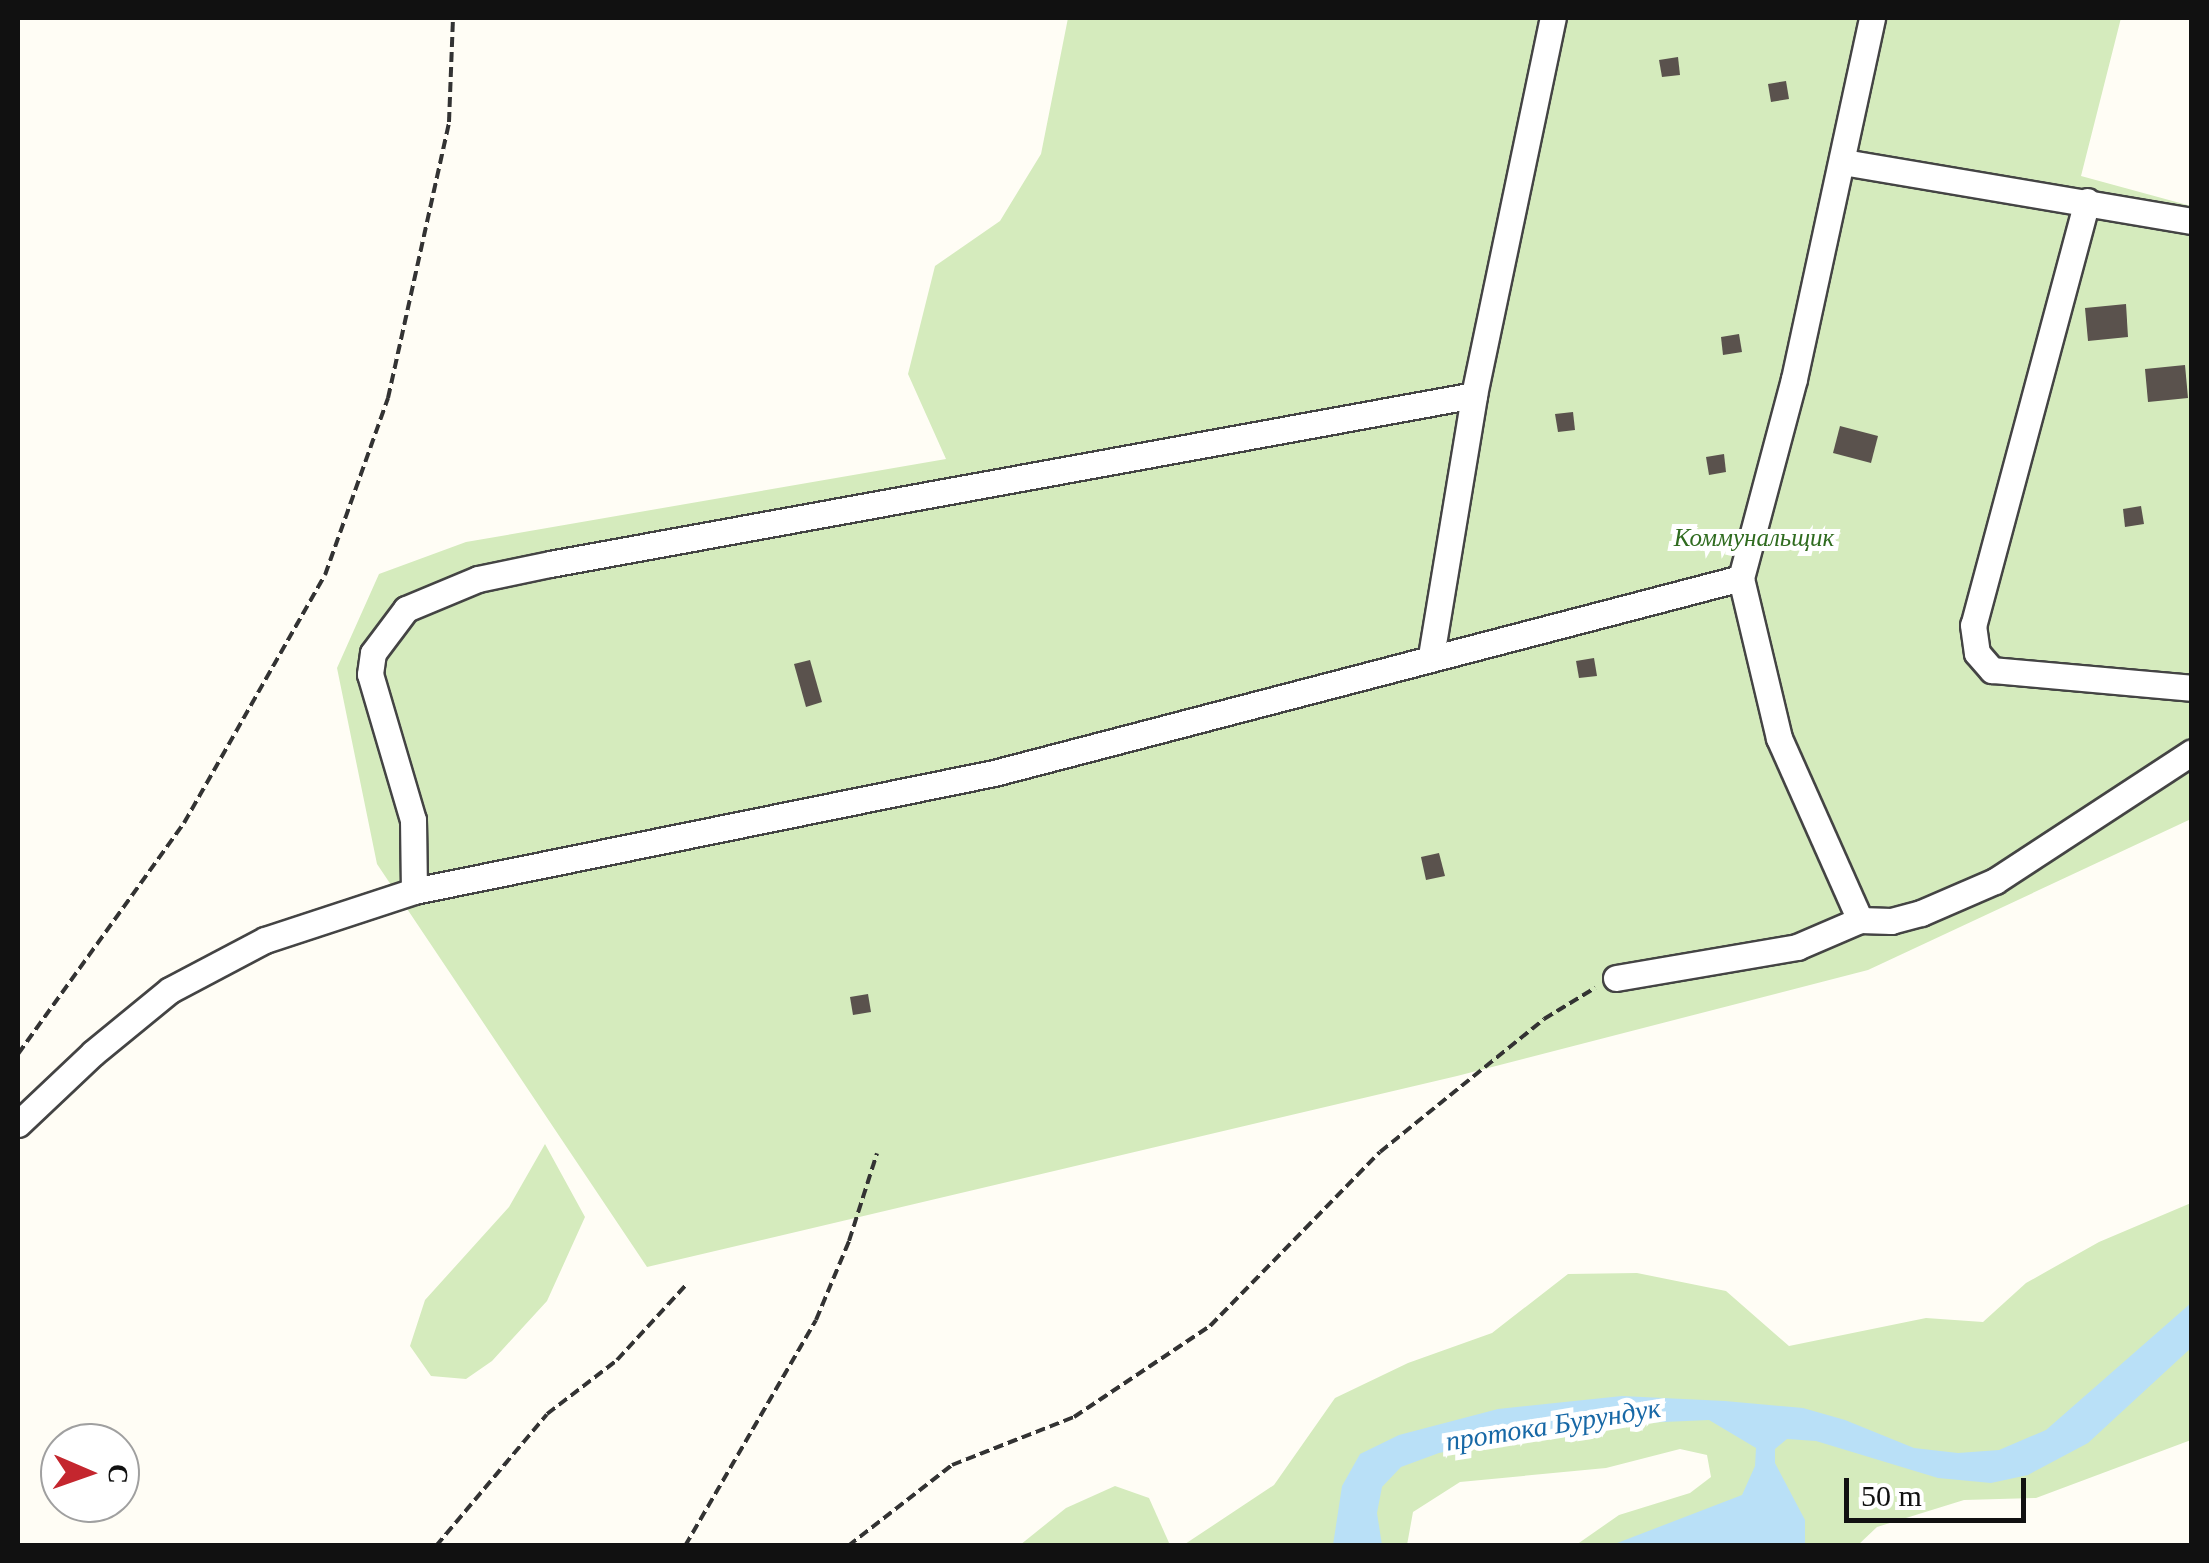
<!DOCTYPE html>
<html>
<head>
<meta charset="utf-8">
<style>
	body { margin:0 }
	#map { position:relative; width:2209px; height:1563px; overflow:hidden; background:#fffdf5; font-family:Georgia,serif }
	div>[style] { position:absolute }
	.green>* { inset:0; background:#d5ebbd }
	.water>* { inset:0; background:#b9e0f7 }
	.building>* { inset:0; background:#5a524d }
	.path>* { height:4px; margin-top:-2px; transform-origin:0; background:repeating-linear-gradient(90deg,#333 0 10px,transparent 0 15px) }
	.roads { filter:drop-shadow(2px 0 #444) drop-shadow(-2px 0 #444) drop-shadow(0 2px #444) drop-shadow(0 -2px #444) }
	.minor>* { height:25px; margin:-12.5px; padding:0 12.5px; transform-origin:12.5px; border-radius:12.5px; background:#fff }
	span { translate:-50% -50%; white-space:nowrap; text-align:center; line-height:1.15; -webkit-text-stroke:10px #fff; paint-order:stroke }
	.park-label { font-size:25px; color:#2f6b1f; font-style:italic }
	.water-label { font-size:28px; color:#1768a6; font-style:italic }
	.frame { position:absolute; inset:0; border:20px solid #111; pointer-events:none }
	.north { position:absolute; left:40px; top:1423px; width:100px; height:100px; box-sizing:border-box; background:#fff; border:2px solid #a0a0a0; border-radius:50%; rotate:92deg; font-size:28px; font-weight:700; line-height:40px; text-align:center; color:#111 }
	.north::after { content:''; display:block; margin:auto; width:35px; height:45px; background:#c4262e; clip-path:polygon(50% 0,100% 100%,50% 72%,0 100%) }
	.scale { position:absolute; left:1844px; top:1478px; width:182px; height:45px; box-sizing:border-box; border:5px solid #111; border-top:0; padding-left:12px; font-size:30px; line-height:35px; white-space:nowrap; color:#111; -webkit-text-stroke:8px #fff; paint-order:stroke }
</style>
</head>
<body>
<div id="map">
	<div class="green">
		<div style="clip-path:polygon(1068px 18px,2121px 18px,2081px 176px,2191px 206px,2191px 819px,1868px 970px,1457px 1076px,647px 1267px,377px 864px,337px 668px,379px 574px,466px 542px,946px 459px,908px 374px,935px 266px,1000px 221px,1041px 154px)"></div>
		<div style="clip-path:polygon(545px 1144px,585px 1217px,547px 1301px,492px 1361px,466px 1379px,431px 1376px,410px 1346px,425px 1300px,509px 1207px)"></div>
		<div style="clip-path:polygon(2191px 1203px,2191px 1440px,2036px 1498px,1964px 1500px,1877px 1527px,1858px 1545px,1576px 1545px,1619px 1515px,1690px 1493px,1711px 1477px,1707px 1455px,1680px 1449px,1606px 1468px,1460px 1482px,1413px 1512px,1407px 1545px,1182px 1546px,1274px 1485px,1335px 1398px,1408px 1363px,1492px 1333px,1568px 1274px,1637px 1273px,1726px 1291px,1789px 1346px,1926px 1318px,1983px 1322px,2026px 1283px,2099px 1242px)"></div>
		<div style="clip-path:polygon(1115px 1486px,1149px 1498px,1170px 1545px,1020px 1545px,1066px 1508px)"></div>
	</div>
	<div class="water">
		<div style="clip-path:polygon(2191px 1303px,2191px 1348px,2088px 1443px,2028px 1475px,1991px 1483px,1938px 1478px,1816px 1441px,1787px 1439px,1775px 1449px,1775px 1463px,1805px 1520px,1805px 1545px,1612px 1545px,1742px 1495px,1755px 1466px,1756px 1448px,1709px 1420px,1574px 1426px,1439px 1453px,1401px 1467px,1382px 1487px,1377px 1513px,1382px 1545px,1333px 1545px,1342px 1486px,1360px 1454px,1399px 1435px,1498px 1409px,1622px 1396px,1725px 1401px,1803px 1408px,1845px 1420px,1914px 1448px,1958px 1453px,1999px 1450px,2046px 1430px)"></div>
	</div>
	<div class="building">
		<div style="clip-path:polygon(1678px 57px,1680px 75px,1662px 77px,1659px 60px)"></div>
		<div style="clip-path:polygon(1786px 81px,1789px 99px,1771px 102px,1768px 84px)"></div>
		<div style="clip-path:polygon(2126px 304px,2128px 337px,2088px 341px,2085px 308px)"></div>
		<div style="clip-path:polygon(1739px 334px,1742px 352px,1723px 355px,1721px 337px)"></div>
		<div style="clip-path:polygon(2185px 365px,2188px 398px,2148px 402px,2145px 369px)"></div>
		<div style="clip-path:polygon(1573px 412px,1575px 430px,1558px 432px,1555px 414px)"></div>
		<div style="clip-path:polygon(1840px 426px,1878px 436px,1871px 463px,1833px 453px)"></div>
		<div style="clip-path:polygon(1724px 454px,1726px 472px,1709px 475px,1706px 457px)"></div>
		<div style="clip-path:polygon(2141px 506px,2144px 524px,2125px 527px,2123px 509px)"></div>
		<div style="clip-path:polygon(1594px 658px,1597px 676px,1579px 678px,1576px 661px)"></div>
		<div style="clip-path:polygon(810px 660px,822px 702px,806px 707px,794px 664px)"></div>
		<div style="clip-path:polygon(1439px 853px,1445px 876px,1426px 880px,1421px 857px)"></div>
		<div style="clip-path:polygon(868px 994px,871px 1012px,853px 1015px,850px 997px)"></div>
	</div>
	<div class="path">
		<div style="left:18px;top:1054px;width:284px;rotate:-54.3deg"></div>
		<div style="left:184px;top:823px;width:285px;rotate:-60.4deg"></div>
		<div style="left:325px;top:575px;width:188px;rotate:-70.4deg"></div>
		<div style="left:388px;top:398px;width:283px;rotate:-77.5deg"></div>
		<div style="left:449px;top:122px;width:104px;rotate:-87.8deg"></div>
		<div style="left:436px;top:1546px;width:172px;rotate:-49.9deg"></div>
		<div style="left:547px;top:1414px;width:88px;rotate:-37.6deg"></div>
		<div style="left:617px;top:1360px;width:103px;rotate:-47.4deg"></div>
		<div style="left:685px;top:1546px;width:261px;rotate:-59.9deg"></div>
		<div style="left:816px;top:1320px;width:86px;rotate:-67.3deg"></div>
		<div style="left:849px;top:1241px;width:92px;rotate:-72.3deg"></div>
		<div style="left:848px;top:1546px;width:132px;rotate:-37.9deg"></div>
		<div style="left:952px;top:1465px;width:131px;rotate:-21.5deg"></div>
		<div style="left:1074px;top:1417px;width:164px;rotate:-33.8deg"></div>
		<div style="left:1210px;top:1326px;width:243px;rotate:-45.7deg"></div>
		<div style="left:1380px;top:1152px;width:211px;rotate:-39deg"></div>
		<div style="left:1544px;top:1019px;width:60px;rotate:-31.3deg"></div>
	</div>
	<div class="roads">
		<div class="minor">
			<div style="left:1843px;top:162px;width:354px;rotate:9.6deg"></div>
			<div style="left:2087px;top:201px;width:439px;rotate:105deg"></div>
			<div style="left:1973px;top:625px;width:28px;rotate:82deg"></div>
			<div style="left:1977px;top:653px;width:23px;rotate:49deg"></div>
			<div style="left:1992px;top:670px;width:201px;rotate:5.1deg"></div>
			<div style="left:1431px;top:656px;width:265px;rotate:-80.6deg"></div>
			<div style="left:1474px;top:395px;width:385px;rotate:-78.2deg"></div>
			<div style="left:414px;top:891px;width:71px;rotate:-90.8deg"></div>
			<div style="left:413px;top:820px;width:152px;rotate:-106.4deg"></div>
			<div style="left:370px;top:674px;width:21px;rotate:-82deg"></div>
			<div style="left:373px;top:653px;width:55px;rotate:-53.1deg"></div>
			<div style="left:406px;top:609px;width:78px;rotate:-22.6deg"></div>
			<div style="left:478px;top:579px;width:74px;rotate:-11.8deg"></div>
			<div style="left:550px;top:564px;width:939px;rotate:-10.36deg"></div>
			<div style="left:1860px;top:920px;width:199px;rotate:-114deg"></div>
			<div style="left:1779px;top:738px;width:164px;rotate:-103.4deg"></div>
			<div style="left:1741px;top:578px;width:206px;rotate:-75.1deg"></div>
			<div style="left:1794px;top:379px;width:369px;rotate:-77.8deg"></div>
			<div style="left:1616px;top:978px;width:184px;rotate:-9.7deg"></div>
			<div style="left:1797px;top:947px;width:69px;rotate:-23.2deg"></div>
			<div style="left:1860px;top:920px;width:31px;rotate:2deg"></div>
			<div style="left:1891px;top:921px;width:31px;rotate:-15deg"></div>
			<div style="left:1921px;top:913px;width:81px;rotate:-23.4deg"></div>
			<div style="left:1995px;top:881px;width:235px;rotate:-33.2deg"></div>
			<div style="left:18px;top:1124px;width:103px;rotate:-43.4deg"></div>
			<div style="left:93px;top:1053px;width:99px;rotate:-39.3deg"></div>
			<div style="left:170px;top:990px;width:107px;rotate:-27.8deg"></div>
			<div style="left:265px;top:940px;width:157px;rotate:-18.2deg"></div>
			<div style="left:414px;top:891px;width:592px;rotate:-11.5deg"></div>
			<div style="left:994px;top:773px;width:772px;rotate:-14.63deg"></div>
		</div>
	</div>
	<div class="park-label">
		<span style="left:1754px;top:538px">Коммунальщик</span>
	</div>
	<div class="water-label">
		<span style="left:1553px;top:1425px;rotate:-9deg">протока Бурундук</span>
	</div>
	<div class="frame"></div>
	<div class="north">С</div>
	<div class="scale">50 m</div>
</div>
</body>
</html>
